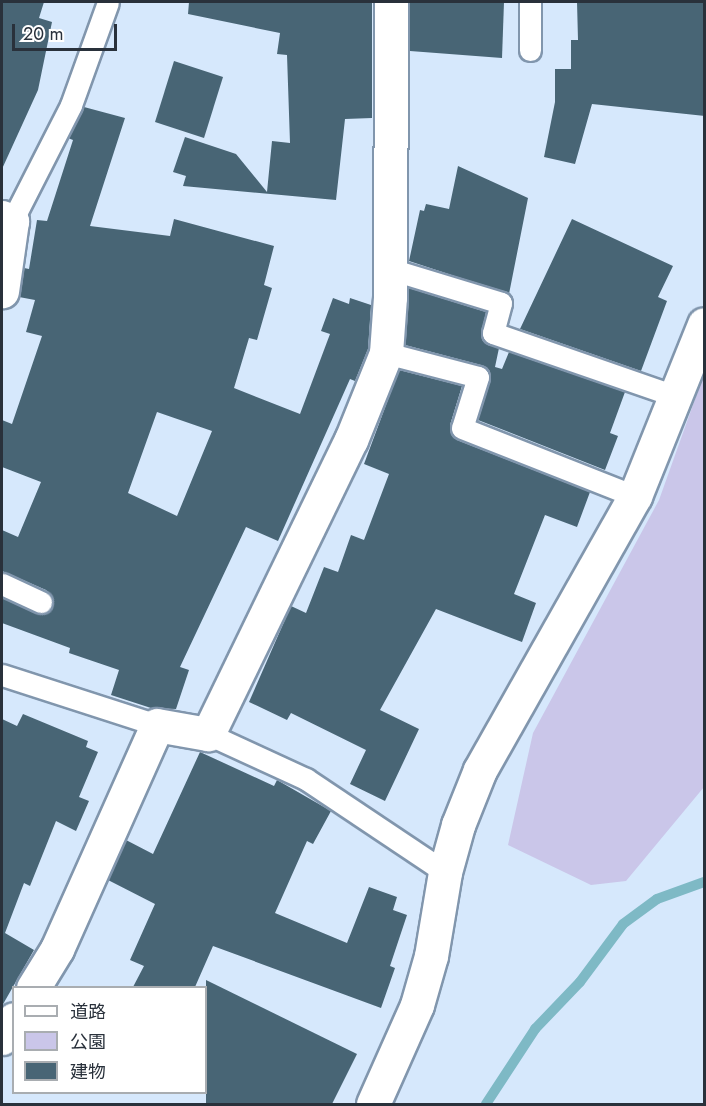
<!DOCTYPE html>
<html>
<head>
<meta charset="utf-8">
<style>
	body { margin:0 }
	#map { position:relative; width:706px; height:1106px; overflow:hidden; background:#d6e8fc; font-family:Jost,"Noto Sans JP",sans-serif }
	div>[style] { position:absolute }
	.green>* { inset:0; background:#cac6e9 }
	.stream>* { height:10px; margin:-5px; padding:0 5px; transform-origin:5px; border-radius:5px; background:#7eb9c5 }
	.building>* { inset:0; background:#486575 }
	.roads { filter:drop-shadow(2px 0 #8196ad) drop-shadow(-2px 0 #8196ad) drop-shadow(0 2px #8196ad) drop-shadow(0 -2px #8196ad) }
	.lane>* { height:21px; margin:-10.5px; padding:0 10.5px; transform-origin:10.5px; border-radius:10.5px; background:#fff }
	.street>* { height:33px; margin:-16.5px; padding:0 16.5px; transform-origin:16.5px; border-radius:16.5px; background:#fff }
	.secondary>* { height:33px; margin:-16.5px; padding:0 16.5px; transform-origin:16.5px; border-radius:16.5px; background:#fff }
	span { translate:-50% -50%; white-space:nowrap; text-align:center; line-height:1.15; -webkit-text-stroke:6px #fff; paint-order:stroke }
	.frame { position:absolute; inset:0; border:3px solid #29313b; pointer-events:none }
	.legend { position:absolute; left:12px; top:986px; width:195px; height:108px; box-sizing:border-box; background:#fff; border:2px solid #a9adb1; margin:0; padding:8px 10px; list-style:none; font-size:18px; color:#29313b }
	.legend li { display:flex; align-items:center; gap:12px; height:30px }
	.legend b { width:30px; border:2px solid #a9adb1 }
	.scale { position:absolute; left:12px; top:24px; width:105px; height:27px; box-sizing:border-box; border:3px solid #29313b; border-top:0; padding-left:8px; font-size:18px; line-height:21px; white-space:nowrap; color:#29313b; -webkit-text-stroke:4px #fff; paint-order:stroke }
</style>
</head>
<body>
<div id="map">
	<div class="green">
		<div style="clip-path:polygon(704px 374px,704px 787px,626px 881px,591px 885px,508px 845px,533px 733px,659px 500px)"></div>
	</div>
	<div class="stream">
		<div style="left:486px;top:1104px;width:90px;rotate:-56.8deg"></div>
		<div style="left:535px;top:1029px;width:65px;rotate:-46.2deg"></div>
		<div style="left:580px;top:982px;width:72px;rotate:-53.4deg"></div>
		<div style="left:623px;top:924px;width:42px;rotate:-36.3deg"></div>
		<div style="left:657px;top:899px;width:50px;rotate:-19.9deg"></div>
	</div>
	<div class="building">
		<div style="clip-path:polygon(2px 2px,44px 2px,39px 18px,52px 22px,38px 90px,2px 169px)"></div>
		<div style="clip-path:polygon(189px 2px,372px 2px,372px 118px,345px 119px,336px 200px,183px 186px,186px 176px,173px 172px,185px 137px,236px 154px,267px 192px,272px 141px,290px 143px,287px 55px,277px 54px,280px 33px,188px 14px)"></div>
		<div style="clip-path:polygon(410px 2px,504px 2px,502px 58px,410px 51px)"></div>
		<div style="clip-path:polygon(577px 2px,705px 2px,705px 116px,592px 104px,575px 164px,544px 157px,555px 102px,555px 69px,571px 69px,571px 40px,578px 40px)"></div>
		<div style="clip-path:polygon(174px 61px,223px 77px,204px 138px,155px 122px)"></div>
		<div style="clip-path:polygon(evenodd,84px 107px,125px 118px,90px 226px,170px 236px,174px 219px,274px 246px,264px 285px,272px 288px,257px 340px,249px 338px,234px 388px,300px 414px,330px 334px,321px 331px,333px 298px,349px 304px,350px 298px,371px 305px,368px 349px,355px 381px,350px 379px,278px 541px,246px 527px,180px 667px,189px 670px,176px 709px,151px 708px,111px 695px,119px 670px,69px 653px,70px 648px,2px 623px,2px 598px,42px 615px,49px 612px,54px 601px,46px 590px,2px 571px,2px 530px,18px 537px,41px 482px,2px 467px,2px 420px,12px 424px,42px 336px,26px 332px,35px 300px,19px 297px,24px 268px,29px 269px,37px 220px,47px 221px,73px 140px,68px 138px,84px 107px,157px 412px,212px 431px,177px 516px,128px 493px,157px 412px)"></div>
		<div style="clip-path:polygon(458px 166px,528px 198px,509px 294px,409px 261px,420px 210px,424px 211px,426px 204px,449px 209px)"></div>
		<div style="clip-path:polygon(572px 219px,673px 266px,658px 297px,667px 301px,641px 371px,520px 329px)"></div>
		<div style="clip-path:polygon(409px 288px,486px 312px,481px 335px,484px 342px,499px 348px,495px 367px,502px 369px,509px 352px,625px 392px,610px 433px,618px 436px,605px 470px,478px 420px,490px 373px,481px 365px,405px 345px)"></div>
		<div style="clip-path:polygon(399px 370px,462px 386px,450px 425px,457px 440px,590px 492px,577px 527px,545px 515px,514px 594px,536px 603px,522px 642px,436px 609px,380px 710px,419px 729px,385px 801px,350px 784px,366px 750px,291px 713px,287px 720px,249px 702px,291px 606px,306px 613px,324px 567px,338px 572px,351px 535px,364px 540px,389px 474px,364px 464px)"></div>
		<div style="clip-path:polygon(23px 714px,88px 741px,86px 747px,98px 752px,79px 797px,89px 801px,76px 831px,56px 821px,30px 886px,24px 883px,5px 933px,34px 950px,2px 1006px,2px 719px,17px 726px)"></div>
		<div style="clip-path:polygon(200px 752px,274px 786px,277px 780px,331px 811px,313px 844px,307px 841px,275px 913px,347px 943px,369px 887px,397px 897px,393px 910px,407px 915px,390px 966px,395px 968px,381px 1008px,213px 946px,195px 987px,133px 987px,144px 966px,130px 960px,155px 904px,108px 880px,126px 840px,153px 854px)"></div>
		<div style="clip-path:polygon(206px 980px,357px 1054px,332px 1104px,206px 1104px)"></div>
	</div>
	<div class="roads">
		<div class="lane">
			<div style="left:530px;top:50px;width:48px;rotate:-90deg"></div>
			<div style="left:12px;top:221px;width:130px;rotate:-63deg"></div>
			<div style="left:71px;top:105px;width:109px;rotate:-70.2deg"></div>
			<div style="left:390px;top:269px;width:116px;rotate:17deg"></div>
			<div style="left:501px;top:303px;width:31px;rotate:105deg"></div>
			<div style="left:493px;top:333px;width:193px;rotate:19.1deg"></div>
			<div style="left:386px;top:353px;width:95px;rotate:14.6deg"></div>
			<div style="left:478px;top:377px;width:53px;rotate:107.4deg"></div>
			<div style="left:462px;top:428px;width:186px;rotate:21.5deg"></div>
			<div style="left:2px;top:584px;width:43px;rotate:24.8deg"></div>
			<div style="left:2px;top:675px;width:163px;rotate:17.9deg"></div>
			<div style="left:208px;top:734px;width:108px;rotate:24.7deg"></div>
			<div style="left:306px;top:779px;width:167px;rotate:33.8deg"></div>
		</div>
		<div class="street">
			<div style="left:2px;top:217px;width:11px;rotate:22deg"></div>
			<div style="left:12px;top:221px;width:71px;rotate:98.1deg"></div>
			<div style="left:33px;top:988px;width:46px;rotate:-58.4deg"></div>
			<div style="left:57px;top:949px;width:245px;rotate:-65.9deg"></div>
			<div style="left:157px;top:725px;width:52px;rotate:10deg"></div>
			<div style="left:208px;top:734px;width:327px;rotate:-64.1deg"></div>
			<div style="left:351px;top:440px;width:94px;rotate:-68.1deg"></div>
			<div style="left:386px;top:353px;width:56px;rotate:-85.9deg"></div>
			<div style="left:390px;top:297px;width:295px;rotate:-89.8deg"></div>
			<div style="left:2px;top:1038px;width:22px;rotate:-58deg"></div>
		</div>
		<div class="secondary">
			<div style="left:373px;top:1104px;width:108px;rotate:-66deg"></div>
			<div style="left:417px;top:1005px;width:51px;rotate:-74.1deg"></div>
			<div style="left:431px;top:956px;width:85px;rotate:-80.5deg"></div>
			<div style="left:445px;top:872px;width:49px;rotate:-74.5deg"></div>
			<div style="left:458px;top:825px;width:59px;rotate:-68.2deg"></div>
			<div style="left:480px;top:770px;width:315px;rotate:-60.5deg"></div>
			<div style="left:635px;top:496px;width:185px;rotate:-68.1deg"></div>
		</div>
	</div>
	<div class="frame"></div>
	<ul class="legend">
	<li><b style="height:8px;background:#fff"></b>道路</li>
	<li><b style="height:16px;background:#cac6e9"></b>公園</li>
	<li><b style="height:16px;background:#486575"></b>建物</li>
	</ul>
	<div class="scale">20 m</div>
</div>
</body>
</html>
